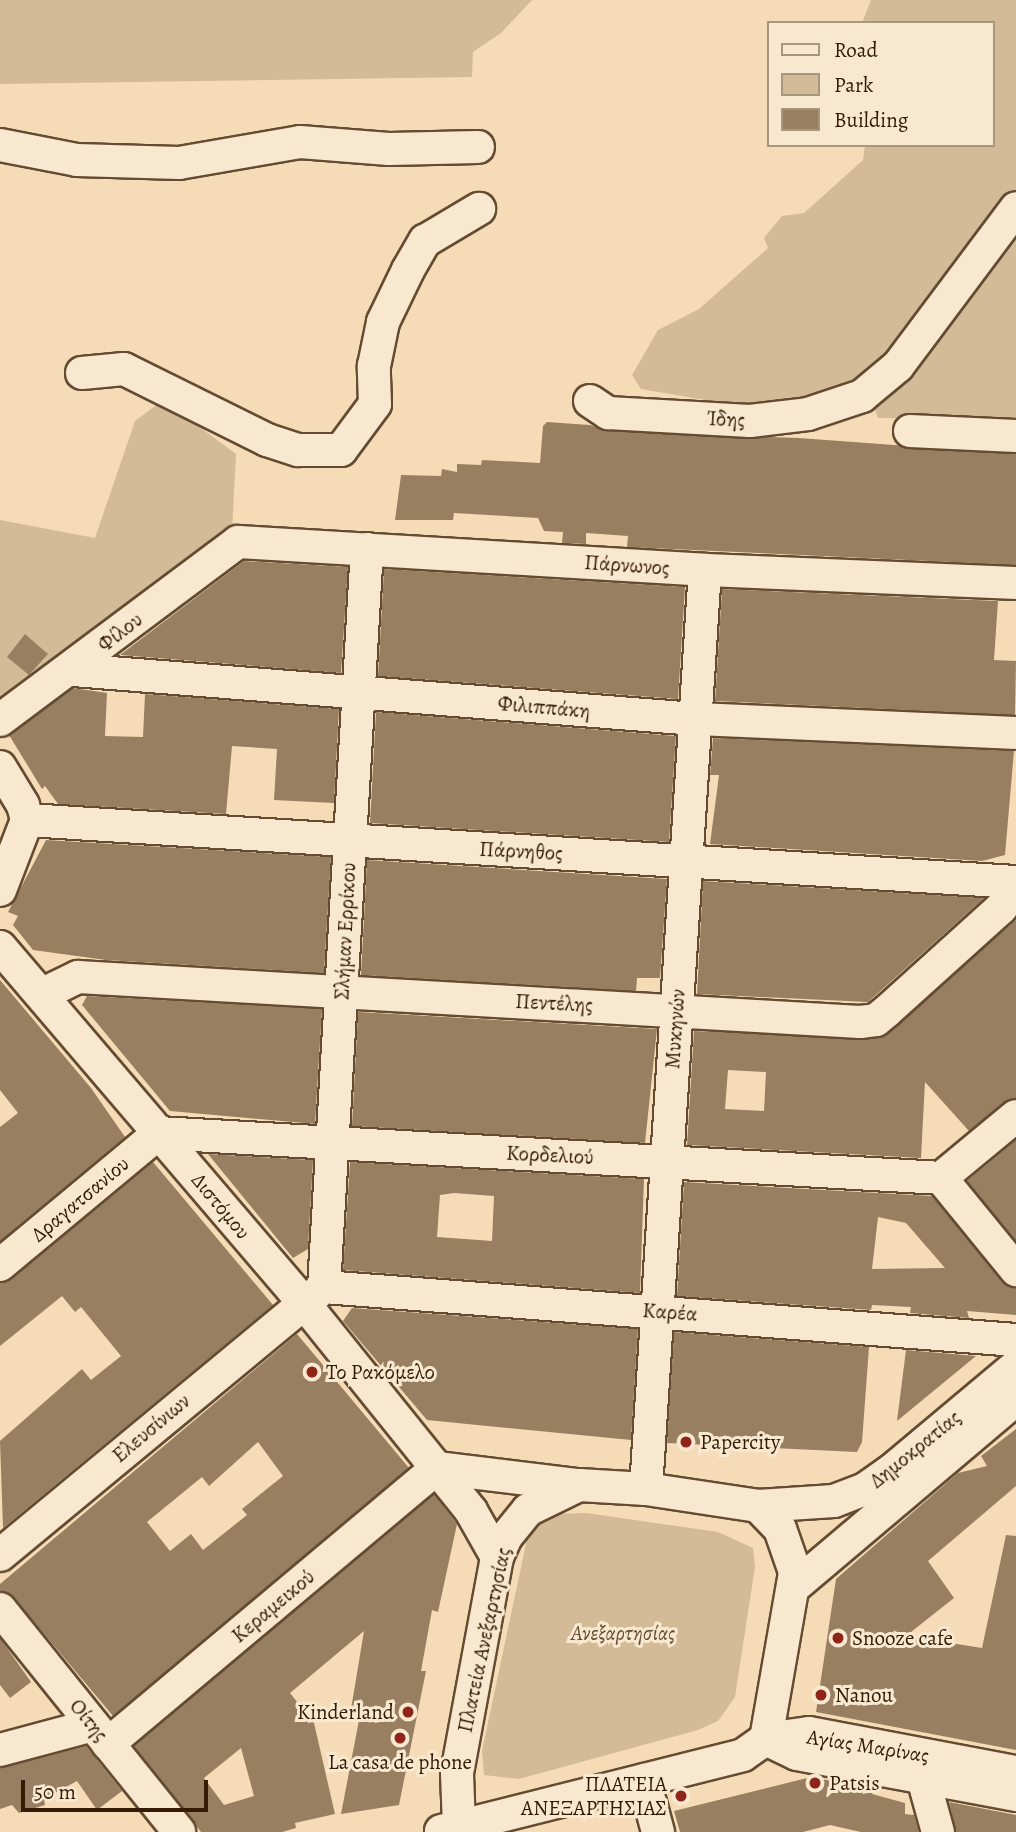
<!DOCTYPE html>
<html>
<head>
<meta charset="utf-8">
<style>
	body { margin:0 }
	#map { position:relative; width:1016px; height:1832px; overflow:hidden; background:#f5dcb6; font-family:Alegreya,serif }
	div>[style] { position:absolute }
	.green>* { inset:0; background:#d4bb98 }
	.building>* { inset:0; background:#987f61 }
	.roads { filter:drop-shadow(2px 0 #644b31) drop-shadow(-2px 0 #644b31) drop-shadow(0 2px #644b31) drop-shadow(0 -2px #644b31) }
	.minor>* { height:32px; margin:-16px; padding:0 16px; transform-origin:16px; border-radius:16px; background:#f8e8d0 }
	.dots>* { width:19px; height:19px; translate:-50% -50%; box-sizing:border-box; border:4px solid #f8e8d0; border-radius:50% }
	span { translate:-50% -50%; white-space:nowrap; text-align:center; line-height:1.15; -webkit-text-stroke:6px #f8e8d0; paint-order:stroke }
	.street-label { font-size:21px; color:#331b05 }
	.poi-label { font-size:21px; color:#331b05 }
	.left { translate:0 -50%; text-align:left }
	.right { translate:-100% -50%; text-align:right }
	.park-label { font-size:21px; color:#634b31; font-style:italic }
	.legend { position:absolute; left:767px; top:21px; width:228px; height:126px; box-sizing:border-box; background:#f8e8d0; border:2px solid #a9967f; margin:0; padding:9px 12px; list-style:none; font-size:21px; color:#331b05 }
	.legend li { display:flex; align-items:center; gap:14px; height:35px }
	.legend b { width:35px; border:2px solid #a9967f }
	.scale { position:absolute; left:21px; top:1780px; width:187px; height:32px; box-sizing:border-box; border:4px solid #331b05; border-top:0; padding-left:9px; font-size:21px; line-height:24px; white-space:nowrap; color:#331b05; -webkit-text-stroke:5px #f8e8d0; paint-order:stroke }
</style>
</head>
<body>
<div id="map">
	<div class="green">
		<div style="clip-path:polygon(0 0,532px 0,501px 33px,473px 52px,472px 77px,0 84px)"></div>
		<div style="clip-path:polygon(871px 0,1016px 0,1016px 419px,878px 418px,865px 383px,807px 403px,740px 406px,641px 389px,632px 375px,658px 330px,699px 309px,768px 248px,764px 238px,782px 216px,804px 213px,863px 160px,865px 145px,993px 145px,993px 23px,862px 23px)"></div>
		<div style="clip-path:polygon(163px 400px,236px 454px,232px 532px,0 709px,0 520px,95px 538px,135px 421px)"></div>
		<div style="clip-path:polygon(586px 1513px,718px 1532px,753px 1548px,755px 1567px,735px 1697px,718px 1721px,698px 1730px,519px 1779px,484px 1775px,482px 1751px,527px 1539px,541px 1522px,556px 1514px)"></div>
	</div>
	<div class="building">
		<div style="clip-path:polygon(547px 422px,590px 425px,607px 431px,799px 438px,1016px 454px,1016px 565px,627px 547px,628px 536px,586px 533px,586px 544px,562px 543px,563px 532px,544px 531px,538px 518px,454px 513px,453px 520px,395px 520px,401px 475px,441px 476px,442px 469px,457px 472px,457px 464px,481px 465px,482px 460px,540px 463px,543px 426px)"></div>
		<div style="clip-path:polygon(244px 561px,348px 567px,341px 673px,120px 655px)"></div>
		<div style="clip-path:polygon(384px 569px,685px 587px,678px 699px,378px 676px)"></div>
		<div style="clip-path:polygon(722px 589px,998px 601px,994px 660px,1016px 661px,1015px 715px,715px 701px)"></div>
		<div style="clip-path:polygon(25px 634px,48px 654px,29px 675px,7px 657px)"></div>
		<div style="clip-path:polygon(73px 688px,107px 693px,105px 736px,143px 737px,145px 694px,339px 709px,334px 803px,274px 800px,277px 749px,232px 746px,226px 814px,58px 804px,45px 786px,42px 789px,9px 735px)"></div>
		<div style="clip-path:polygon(376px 712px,676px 736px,669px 842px,370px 823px)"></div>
		<div style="clip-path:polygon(713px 738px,1014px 751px,1005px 855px,982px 861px,710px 844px,719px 775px,710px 775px)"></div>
		<div style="clip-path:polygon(46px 840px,331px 857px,324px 973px,106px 960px,33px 950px,13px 925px,18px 916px,8px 912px)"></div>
		<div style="clip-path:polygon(367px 860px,667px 879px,660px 978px,637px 978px,636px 991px,361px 975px)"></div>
		<div style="clip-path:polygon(703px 881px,984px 898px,868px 1002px,697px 994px)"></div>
		<div style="clip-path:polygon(evenodd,1016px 920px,1016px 1098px,1004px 1102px,969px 1131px,925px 1082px,921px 1158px,687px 1145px,694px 1031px,879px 1038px,1016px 920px,728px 1070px,766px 1072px,764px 1111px,725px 1109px,728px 1070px)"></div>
		<div style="clip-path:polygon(0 980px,91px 1088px,125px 1137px,0 1241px,0 1127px,18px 1113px,0 1090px)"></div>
		<div style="clip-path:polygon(87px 996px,322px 1009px,315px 1124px,170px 1111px,82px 1005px)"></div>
		<div style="clip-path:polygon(358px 1012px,657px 1029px,645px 1143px,352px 1126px)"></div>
		<div style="clip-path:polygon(1016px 1140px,1016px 1241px,967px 1181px)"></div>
		<div style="clip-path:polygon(208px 1154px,313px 1160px,308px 1249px,293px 1258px)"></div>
		<div style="clip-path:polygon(153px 1162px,273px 1305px,3px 1528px,0 1441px,82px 1369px,91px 1380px,121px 1356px,81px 1307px,75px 1312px,62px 1296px,0 1346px,0 1283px,12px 1279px)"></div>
		<div style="clip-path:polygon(evenodd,350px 1162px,644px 1179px,640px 1293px,343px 1270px,350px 1162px,454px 1193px,494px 1196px,492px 1241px,437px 1237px,440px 1195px,454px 1193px)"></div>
		<div style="clip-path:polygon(evenodd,684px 1182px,932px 1196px,1002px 1282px,1016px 1288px,1016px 1315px,967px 1311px,969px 1318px,910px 1313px,911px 1307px,872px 1305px,871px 1310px,677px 1296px,684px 1182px,878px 1217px,906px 1223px,945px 1268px,872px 1269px,878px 1217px)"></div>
		<div style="clip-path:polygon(352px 1308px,638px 1329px,631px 1440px,427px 1420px,343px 1321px)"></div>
		<div style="clip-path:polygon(674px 1332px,869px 1347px,862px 1442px,857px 1452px,667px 1443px)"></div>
		<div style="clip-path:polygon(evenodd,297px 1334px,409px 1468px,113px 1716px,14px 1598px,0 1591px,0 1584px,297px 1334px,258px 1442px,283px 1476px,242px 1509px,247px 1515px,203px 1550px,191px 1534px,170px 1551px,147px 1522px,202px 1477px,209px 1486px,258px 1442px)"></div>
		<div style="clip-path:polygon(906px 1350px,976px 1356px,897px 1421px)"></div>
		<div style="clip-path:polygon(1016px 1429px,1016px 1486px,928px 1561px,954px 1598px,906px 1636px,982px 1648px,1006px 1535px,1016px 1536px,1016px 1750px,816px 1712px,836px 1579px,958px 1473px,987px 1466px,981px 1456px)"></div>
		<div style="clip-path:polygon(evenodd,434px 1494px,457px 1524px,438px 1612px,432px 1610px,421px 1671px,426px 1671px,399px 1805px,341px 1814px,359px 1720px,350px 1715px,364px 1631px,290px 1693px,314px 1723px,335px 1814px,295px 1823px,296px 1828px,282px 1832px,201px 1832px,134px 1746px,434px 1494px,241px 1748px,254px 1796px,224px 1805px,204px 1778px,241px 1748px)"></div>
		<div style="clip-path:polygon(0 1638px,31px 1682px,10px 1698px,0 1685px)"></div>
		<div style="clip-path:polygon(86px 1746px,122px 1791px,97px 1810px,77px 1781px,44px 1799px,45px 1805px,19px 1813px,12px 1805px,0 1809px,0 1768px)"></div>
		<div style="clip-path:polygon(811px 1777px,874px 1789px,872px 1794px,905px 1803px,905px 1814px,914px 1815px,919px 1832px,861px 1832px,830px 1825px,803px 1832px,680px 1832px,674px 1811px)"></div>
		<div style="clip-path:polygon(949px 1802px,1016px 1815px,1016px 1832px,956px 1832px)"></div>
	</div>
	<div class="roads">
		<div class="minor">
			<div style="left:0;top:145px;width:78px;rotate:11deg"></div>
			<div style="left:77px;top:160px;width:102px;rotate:1.7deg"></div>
			<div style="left:179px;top:163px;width:123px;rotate:-9.8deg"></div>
			<div style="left:300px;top:142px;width:89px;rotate:4.5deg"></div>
			<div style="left:389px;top:149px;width:89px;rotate:-1.3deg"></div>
			<div style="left:82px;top:373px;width:42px;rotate:-5.4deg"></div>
			<div style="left:124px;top:369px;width:160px;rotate:26.4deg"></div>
			<div style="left:267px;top:440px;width:33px;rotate:18deg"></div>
			<div style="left:298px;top:450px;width:43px"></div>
			<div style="left:341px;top:450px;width:57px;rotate:-53.5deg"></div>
			<div style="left:375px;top:404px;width:38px;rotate:-92deg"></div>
			<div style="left:374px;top:366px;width:45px;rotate:-78.4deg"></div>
			<div style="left:383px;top:322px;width:58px;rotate:-64.3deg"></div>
			<div style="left:408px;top:270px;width:34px;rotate:-60deg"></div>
			<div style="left:425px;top:241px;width:63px;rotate:-30.7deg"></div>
			<div style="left:590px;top:401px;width:22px;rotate:34deg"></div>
			<div style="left:608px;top:413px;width:142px;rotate:3.2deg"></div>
			<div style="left:750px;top:421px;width:58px;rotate:-6.9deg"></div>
			<div style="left:808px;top:414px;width:57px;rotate:-18.4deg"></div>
			<div style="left:862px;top:396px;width:47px;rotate:-39.8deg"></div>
			<div style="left:898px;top:366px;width:197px;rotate:-53.2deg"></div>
			<div style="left:910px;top:431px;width:106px;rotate:2.7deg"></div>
			<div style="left:73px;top:670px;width:625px;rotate:4.5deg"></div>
			<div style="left:696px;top:719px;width:320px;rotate:2.5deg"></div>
			<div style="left:0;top:720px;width:297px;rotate:-36.8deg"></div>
			<div style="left:238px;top:542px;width:468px;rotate:3.4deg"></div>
			<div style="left:705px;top:570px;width:311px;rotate:2.4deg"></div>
			<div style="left:0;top:767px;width:44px;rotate:58.8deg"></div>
			<div style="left:23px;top:805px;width:16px;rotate:75deg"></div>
			<div style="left:27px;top:820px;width:75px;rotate:111.1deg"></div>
			<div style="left:27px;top:820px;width:991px;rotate:3.59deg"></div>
			<div style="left:0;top:947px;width:467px;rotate:49.5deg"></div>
			<div style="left:303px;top:1302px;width:268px;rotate:51.2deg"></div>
			<div style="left:471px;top:1511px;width:53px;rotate:60.5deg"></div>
			<div style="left:43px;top:994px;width:39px;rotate:-26deg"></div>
			<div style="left:78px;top:977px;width:783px;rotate:3.29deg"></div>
			<div style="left:860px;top:1022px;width:16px;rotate:-7deg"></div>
			<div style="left:876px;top:1020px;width:14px;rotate:-39deg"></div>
			<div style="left:887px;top:1011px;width:154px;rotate:-42.1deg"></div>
			<div style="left:1001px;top:908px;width:25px;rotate:-53deg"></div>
			<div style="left:941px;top:1178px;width:119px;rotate:50.8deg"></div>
			<div style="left:941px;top:1178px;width:97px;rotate:-39.6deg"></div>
			<div style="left:0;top:1265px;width:207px;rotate:-39.7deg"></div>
			<div style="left:159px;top:1133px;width:783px;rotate:3.29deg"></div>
			<div style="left:324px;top:1287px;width:694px;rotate:4.38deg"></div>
			<div style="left:437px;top:1468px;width:142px;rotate:6.9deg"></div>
			<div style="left:646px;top:1489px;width:921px;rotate:-86.33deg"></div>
			<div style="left:0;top:1555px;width:420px;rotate:-39.6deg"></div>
			<div style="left:324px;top:1287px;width:739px;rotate:-86.67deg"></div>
			<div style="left:795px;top:1586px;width:289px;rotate:-40.2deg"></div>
			<div style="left:0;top:1609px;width:286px;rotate:51.2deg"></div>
			<div style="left:766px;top:1739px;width:34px;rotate:26deg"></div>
			<div style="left:797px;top:1754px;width:223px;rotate:10.6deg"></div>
			<div style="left:766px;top:1739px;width:43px;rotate:-7.9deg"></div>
			<div style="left:809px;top:1733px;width:211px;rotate:10.7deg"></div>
			<div style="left:108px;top:1744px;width:429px;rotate:-40deg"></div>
			<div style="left:0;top:1750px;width:96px;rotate:-15deg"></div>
			<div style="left:923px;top:1778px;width:56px;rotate:74.5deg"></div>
			<div style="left:644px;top:1780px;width:54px;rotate:74.9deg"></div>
			<div style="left:459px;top:1826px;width:53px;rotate:-92.2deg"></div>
			<div style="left:457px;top:1773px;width:220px;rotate:-79.5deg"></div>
			<div style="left:497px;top:1557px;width:22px;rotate:-66deg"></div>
			<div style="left:506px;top:1537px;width:35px;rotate:-51deg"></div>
			<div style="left:528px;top:1510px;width:57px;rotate:-26.1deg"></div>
			<div style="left:579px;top:1485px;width:67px;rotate:3.4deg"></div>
			<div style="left:646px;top:1489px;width:113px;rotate:8.6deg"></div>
			<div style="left:758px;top:1506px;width:76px;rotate:-3.8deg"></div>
			<div style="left:834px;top:1501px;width:33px;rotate:-21deg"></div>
			<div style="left:865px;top:1489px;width:32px;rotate:-35deg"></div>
			<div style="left:891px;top:1471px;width:163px;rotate:-40deg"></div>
			<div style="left:441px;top:1831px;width:311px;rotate:-14.1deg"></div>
			<div style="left:743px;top:1755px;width:28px;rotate:-35deg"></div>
			<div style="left:766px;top:1739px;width:169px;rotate:-80.1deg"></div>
			<div style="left:795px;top:1572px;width:46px;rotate:-109.2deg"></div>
			<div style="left:780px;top:1529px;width:32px;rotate:-134deg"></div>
		</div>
	</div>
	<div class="dots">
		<div style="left:312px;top:1372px;background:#8f2418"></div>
		<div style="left:686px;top:1442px;background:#8f2418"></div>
		<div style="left:838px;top:1638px;background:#8f2418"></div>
		<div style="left:821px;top:1695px;background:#8f2418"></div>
		<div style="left:408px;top:1712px;background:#8f2418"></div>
		<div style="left:400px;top:1738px;background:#8f2418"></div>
		<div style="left:815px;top:1783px;background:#8f2418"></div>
		<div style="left:681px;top:1796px;background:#8f2418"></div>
	</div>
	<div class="street-label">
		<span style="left:726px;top:419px;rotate:3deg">Ίδης</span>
		<span style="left:627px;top:565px;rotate:4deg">Πάρνωνος</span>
		<span style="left:120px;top:632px;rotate:-38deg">Φίλου</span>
		<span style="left:544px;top:707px;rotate:5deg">Φιλιππάκη</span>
		<span style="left:521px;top:851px;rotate:3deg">Πάρνηθος</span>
		<span style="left:345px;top:931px;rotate:-87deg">Σλήμαν Ερρίκου</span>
		<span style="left:554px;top:1003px;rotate:3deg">Πεντέλης</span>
		<span style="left:675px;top:1029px;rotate:-86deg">Μυκηνών</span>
		<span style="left:550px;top:1155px;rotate:3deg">Κορδελιού</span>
		<span style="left:80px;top:1199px;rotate:-40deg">Δραγατσανίου</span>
		<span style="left:221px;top:1206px;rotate:50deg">Διστόμου</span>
		<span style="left:670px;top:1312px;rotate:4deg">Καρέα</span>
		<span style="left:151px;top:1428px;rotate:-40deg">Ελευσίνιων</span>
		<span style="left:915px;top:1449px;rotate:-39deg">Δημοκρατίας</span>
		<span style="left:273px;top:1606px;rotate:-40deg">Κεραµεικού</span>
		<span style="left:484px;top:1640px;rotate:-78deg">Πλατεία Ανεξαρτησίας</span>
		<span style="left:89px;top:1720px;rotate:51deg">Οίτης</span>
		<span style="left:868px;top:1746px;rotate:9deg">Αγίας Μαρίνας</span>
	</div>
	<div class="poi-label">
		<span class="left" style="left:326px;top:1372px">Το Ρακόμελο</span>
		<span class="left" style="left:700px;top:1442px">Papercity</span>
		<span class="left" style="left:852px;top:1638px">Snooze cafe</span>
		<span class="left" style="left:835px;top:1695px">Nanou</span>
		<span class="right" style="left:394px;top:1712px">Kinderland</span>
		<span style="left:400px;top:1762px">La casa de phone</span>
		<span class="left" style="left:829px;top:1783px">Patsis</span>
		<span class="right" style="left:667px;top:1796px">ΠΛΑΤΕΙΑ<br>ΑΝΕΞΑΡΤΗΣΙΑΣ</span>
	</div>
	<div class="park-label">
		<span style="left:623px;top:1633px">Ανεξαρτησίας</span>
	</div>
	<ul class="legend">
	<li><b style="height:9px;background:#f8e8d0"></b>Road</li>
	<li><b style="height:19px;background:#d4bb98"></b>Park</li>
	<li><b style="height:19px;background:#987f61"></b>Building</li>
	</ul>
	<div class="scale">50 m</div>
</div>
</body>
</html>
